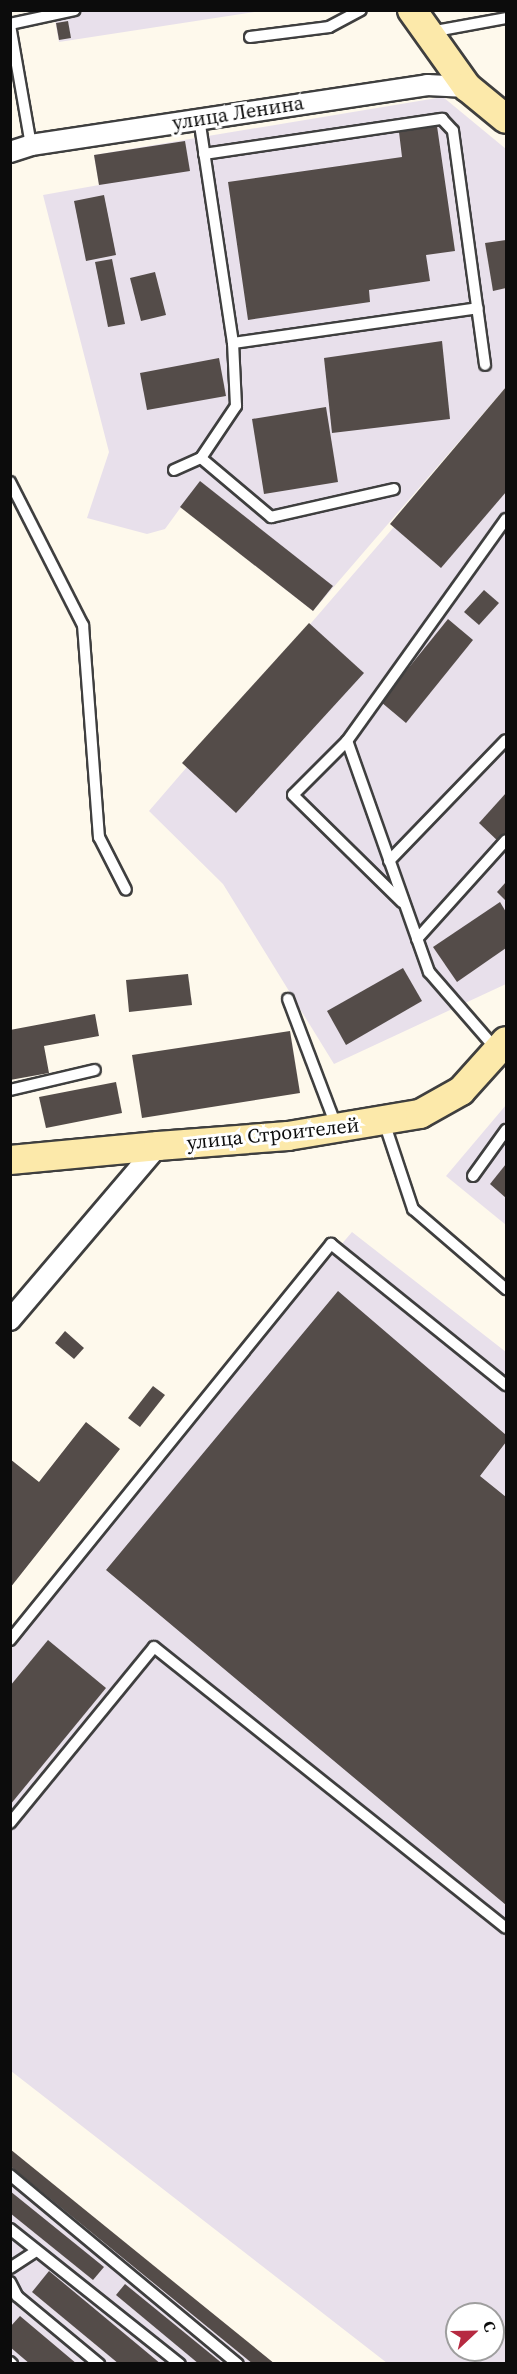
<!DOCTYPE html>
<html>
<head>
<meta charset="utf-8">
<style>
	body { margin:0 }
	#map { position:relative; width:517px; height:2374px; overflow:hidden; background:#fef9ec; font-family:"Source Serif 4",serif }
	div>[style] { position:absolute }
	.industrial>* { inset:0; background:#e8e0eb }
	.building>* { inset:0; background:#544c49 }
	.roads { filter:drop-shadow(2px 0 #3f3f3f) drop-shadow(-2px 0 #3f3f3f) drop-shadow(0 2px #3f3f3f) drop-shadow(0 -2px #3f3f3f) }
	.lane>* { height:10px; margin:-5px; padding:0 5px; transform-origin:5px; border-radius:5px; background:#fff }
	.street>* { height:20px; margin:-10px; padding:0 10px; transform-origin:10px; border-radius:10px; background:#fff }
	.secondary>* { height:28px; margin:-14px; padding:0 14px; transform-origin:14px; border-radius:14px; background:#fce9aa }
	span { translate:-50% -50%; white-space:nowrap; text-align:center; line-height:1.15; -webkit-text-stroke:6px #fff; paint-order:stroke }
	.street-label { font-size:20px; color:#0c0c0c }
	.frame { position:absolute; inset:0; border:12px solid #0c0c0c; pointer-events:none }
	.north { position:absolute; left:445px; top:2302px; width:60px; height:60px; box-sizing:border-box; background:#fff; border:2px solid #9e9e9e; border-radius:50%; rotate:68deg; font-size:16px; font-weight:700; line-height:24px; text-align:center; color:#0c0c0c }
	.north::after { content:''; display:block; margin:auto; width:21px; height:27px; background:#b62a41; clip-path:polygon(50% 0,100% 100%,50% 72%,0 100%) }
</style>
</head>
<body>
<div id="map">
	<div class="industrial">
		<div style="clip-path:polygon(53px 10px,261px 11px,59px 42px)"></div>
		<div style="clip-path:polygon(443px 97px,506px 149px,506px 387px,313px 611px,181px 507px,165px 529px,147px 534px,87px 518px,109px 452px,43px 195px,99px 185px,94px 155px)"></div>
		<div style="clip-path:polygon(506px 397px,506px 984px,334px 1064px,223px 884px,149px 811px)"></div>
		<div style="clip-path:polygon(506px 1105px,506px 1225px,446px 1176px)"></div>
		<div style="clip-path:polygon(evenodd,352px 1232px,506px 1352px,506px 2363px,387px 2363px,11px 2071px,10px 1633px,352px 1232px,457px 2314px,493px 2314px,493px 2350px,457px 2350px,457px 2314px)"></div>
		<div style="clip-path:polygon(11px 2151px,273px 2363px,11px 2363px)"></div>
	</div>
	<div class="building">
		<div style="clip-path:polygon(68px 21px,71px 38px,59px 40px,56px 23px)"></div>
		<div style="clip-path:polygon(437px 126px,455px 251px,426px 255px,430px 281px,369px 290px,370px 302px,248px 320px,228px 182px,402px 157px,399px 132px)"></div>
		<div style="clip-path:polygon(185px 141px,190px 171px,99px 185px,94px 155px)"></div>
		<div style="clip-path:polygon(104px 195px,116px 255px,86px 261px,74px 201px)"></div>
		<div style="clip-path:polygon(506px 240px,506px 288px,493px 291px,485px 243px)"></div>
		<div style="clip-path:polygon(112px 259px,125px 324px,108px 327px,95px 262px)"></div>
		<div style="clip-path:polygon(155px 272px,166px 315px,141px 321px,130px 278px)"></div>
		<div style="clip-path:polygon(442px 341px,450px 419px,332px 433px,324px 358px)"></div>
		<div style="clip-path:polygon(219px 358px,226px 396px,147px 410px,140px 373px)"></div>
		<div style="clip-path:polygon(506px 387px,506px 492px,441px 568px,390px 524px)"></div>
		<div style="clip-path:polygon(326px 407px,338px 482px,264px 494px,252px 419px)"></div>
		<div style="clip-path:polygon(200px 481px,333px 586px,313px 611px,180px 507px)"></div>
		<div style="clip-path:polygon(484px 590px,499px 603px,479px 625px,464px 612px)"></div>
		<div style="clip-path:polygon(448px 619px,473px 640px,406px 723px,381px 702px)"></div>
		<div style="clip-path:polygon(309px 623px,364px 673px,236px 813px,182px 763px)"></div>
		<div style="clip-path:polygon(506px 793px,506px 838px,501px 844px,479px 823px)"></div>
		<div style="clip-path:polygon(506px 882px,506px 901px,497px 892px)"></div>
		<div style="clip-path:polygon(500px 902px,506px 912px,506px 948px,457px 982px,433px 947px)"></div>
		<div style="clip-path:polygon(403px 968px,422px 1001px,346px 1045px,327px 1011px)"></div>
		<div style="clip-path:polygon(188px 974px,192px 1005px,129px 1012px,126px 980px)"></div>
		<div style="clip-path:polygon(95px 1014px,99px 1036px,44px 1046px,49px 1073px,10px 1080px,10px 1030px)"></div>
		<div style="clip-path:polygon(290px 1031px,300px 1093px,142px 1118px,132px 1055px)"></div>
		<div style="clip-path:polygon(116px 1082px,122px 1113px,46px 1128px,39px 1097px)"></div>
		<div style="clip-path:polygon(506px 1164px,506px 1198px,490px 1184px)"></div>
		<div style="clip-path:polygon(338px 1291px,506px 1435px,506px 1442px,480px 1476px,506px 1497px,506px 1905px,106px 1570px)"></div>
		<div style="clip-path:polygon(65px 1331px,84px 1348px,74px 1359px,55px 1343px)"></div>
		<div style="clip-path:polygon(153px 1386px,165px 1395px,140px 1427px,128px 1418px)"></div>
		<div style="clip-path:polygon(86px 1422px,120px 1449px,10px 1588px,10px 1459px,39px 1482px)"></div>
		<div style="clip-path:polygon(48px 1640px,106px 1688px,10px 1805px,10px 1686px)"></div>
		<div style="clip-path:polygon(10px 2149px,275px 2364px,253px 2364px,10px 2166px)"></div>
		<div style="clip-path:polygon(10px 2191px,104px 2267px,93px 2280px,10px 2213px)"></div>
		<div style="clip-path:polygon(49px 2271px,161px 2364px,119px 2364px,32px 2292px)"></div>
		<div style="clip-path:polygon(125px 2284px,223px 2364px,199px 2364px,116px 2295px)"></div>
		<div style="clip-path:polygon(20px 2316px,77px 2364px,30px 2364px,10px 2347px,10px 2327px)"></div>
	</div>
	<div class="roads">
		<div class="lane">
			<div style="left:10px;top:24px;width:66px;rotate:-12.2deg"></div>
			<div style="left:10px;top:25px;width:122px;rotate:80.1deg"></div>
			<div style="left:430px;top:32px;width:77px;rotate:-10.4deg"></div>
			<div style="left:250px;top:37px;width:80px;rotate:-7.2deg"></div>
			<div style="left:329px;top:27px;width:36px;rotate:-28deg"></div>
			<div style="left:204px;top:154px;width:241px;rotate:-8.4deg"></div>
			<div style="left:442px;top:119px;width:16px;rotate:47deg"></div>
			<div style="left:453px;top:131px;width:236px;rotate:82.2deg"></div>
			<div style="left:233px;top:343px;width:247px;rotate:-8.1deg"></div>
			<div style="left:201px;top:458px;width:92px;rotate:40.1deg"></div>
			<div style="left:271px;top:517px;width:126px;rotate:-12.8deg"></div>
			<div style="left:174px;top:470px;width:30px;rotate:-24deg"></div>
			<div style="left:201px;top:458px;width:63px;rotate:-56.1deg"></div>
			<div style="left:236px;top:406px;width:63px;rotate:-92.7deg"></div>
			<div style="left:233px;top:343px;width:227px;rotate:-98.6deg"></div>
			<div style="left:10px;top:482px;width:161px;rotate:63deg"></div>
			<div style="left:83px;top:625px;width:213px;rotate:85.7deg"></div>
			<div style="left:99px;top:837px;width:59px;rotate:63deg"></div>
			<div style="left:347px;top:741px;width:76px;rotate:135deg"></div>
			<div style="left:293px;top:795px;width:153px;rotate:44.5deg"></div>
			<div style="left:389px;top:861px;width:168px;rotate:-46deg"></div>
			<div style="left:417px;top:939px;width:133px;rotate:-48deg"></div>
			<div style="left:288px;top:999px;width:138px;rotate:69.2deg"></div>
			<div style="left:496px;top:1049px;width:102px;rotate:-131deg"></div>
			<div style="left:429px;top:972px;width:245px;rotate:-109.5deg"></div>
			<div style="left:347px;top:741px;width:273px;rotate:-54.4deg"></div>
			<div style="left:10px;top:1090px;width:87px;rotate:-13.2deg"></div>
			<div style="left:384px;top:1122px;width:92px;rotate:71.6deg"></div>
			<div style="left:413px;top:1209px;width:123px;rotate:40.7deg"></div>
			<div style="left:473px;top:1176px;width:57px;rotate:-54.3deg"></div>
			<div style="left:10px;top:1640px;width:510px;rotate:-50.97deg"></div>
			<div style="left:331px;top:1244px;width:225px;rotate:38.9deg"></div>
			<div style="left:10px;top:1823px;width:227px;rotate:-50.7deg"></div>
			<div style="left:154px;top:1647px;width:450px;rotate:38.6deg"></div>
			<div style="left:10px;top:2175px;width:296px;rotate:39.7deg"></div>
			<div style="left:10px;top:2229px;width:217px;rotate:38.5deg"></div>
			<div style="left:10px;top:2268px;width:31px;rotate:-33deg"></div>
			<div style="left:10px;top:2282px;width:16px;rotate:63deg"></div>
			<div style="left:17px;top:2296px;width:107px;rotate:39.7deg"></div>
			<div style="left:10px;top:2362px;width:3px;rotate:45deg"></div>
		</div>
		<div class="street">
			<div style="left:10px;top:152px;width:22px;rotate:-18deg"></div>
			<div style="left:31px;top:145px;width:401px;rotate:-8.6deg"></div>
			<div style="left:427px;top:85px;width:40px;rotate:2.9deg"></div>
			<div style="left:10px;top:1320px;width:228px;rotate:-49.6deg"></div>
		</div>
		<div class="secondary">
			<div style="left:412px;top:10px;width:95px;rotate:54.5deg"></div>
			<div style="left:467px;top:87px;width:50px;rotate:39.4deg"></div>
			<div style="left:10px;top:1160px;width:149px;rotate:-5.4deg"></div>
			<div style="left:158px;top:1146px;width:130px;rotate:-4.4deg"></div>
			<div style="left:288px;top:1136px;width:134px;rotate:-9.5deg"></div>
			<div style="left:420px;top:1114px;width:47px;rotate:-29.3deg"></div>
			<div style="left:461px;top:1091px;width:67px;rotate:-48deg"></div>
		</div>
	</div>
	<div class="street-label">
		<span style="left:238px;top:113px;rotate:-9deg">улица Ленина</span>
		<span style="left:273px;top:1134px;rotate:-6deg">улица Строителей</span>
	</div>
	<div class="frame"></div>
	<div class="north">С</div>
</div>
</body>
</html>
